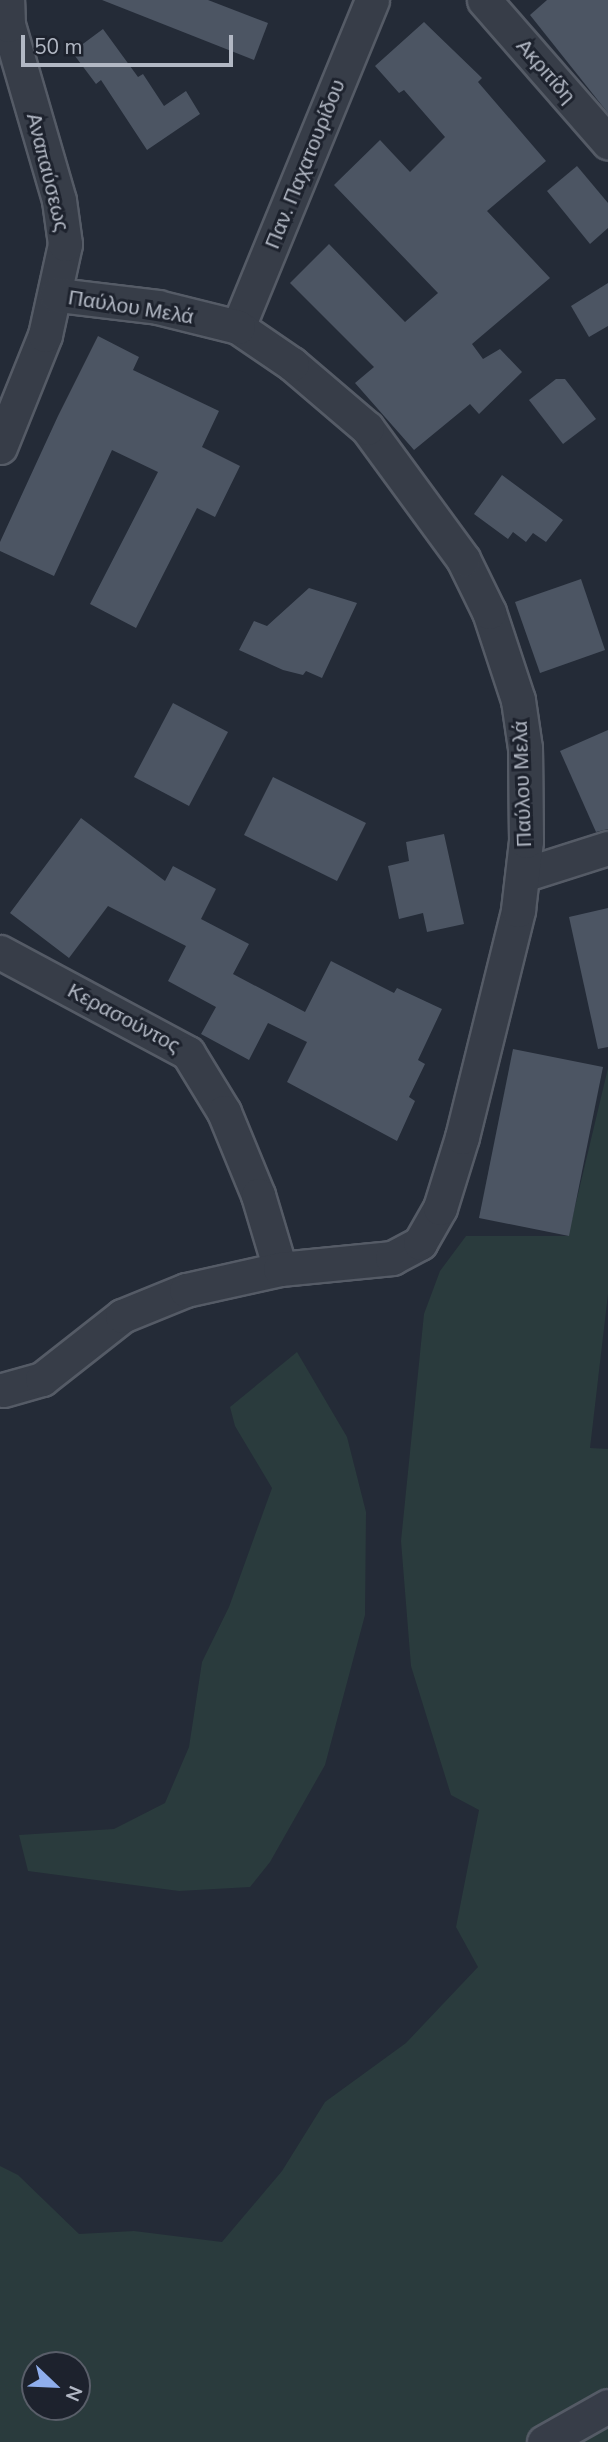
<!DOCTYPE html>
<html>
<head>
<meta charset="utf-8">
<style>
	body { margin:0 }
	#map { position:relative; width:608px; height:2442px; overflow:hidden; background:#242b37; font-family:"Nunito Sans",sans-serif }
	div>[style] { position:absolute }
	.green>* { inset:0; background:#2a3b3d }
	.building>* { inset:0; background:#4c5563 }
	.roads { filter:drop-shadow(2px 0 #555b66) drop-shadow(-2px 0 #555b66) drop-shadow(0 2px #555b66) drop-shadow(0 -2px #555b66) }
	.minor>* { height:33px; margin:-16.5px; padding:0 16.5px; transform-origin:16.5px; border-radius:16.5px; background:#373d48 }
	span { translate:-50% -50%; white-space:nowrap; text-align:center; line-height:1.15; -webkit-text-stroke:6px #1d222d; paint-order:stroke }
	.street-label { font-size:21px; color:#b2b8c4 }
	.north { position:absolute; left:21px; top:2351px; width:70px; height:70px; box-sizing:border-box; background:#1d222d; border:2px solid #595e69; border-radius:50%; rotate:113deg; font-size:19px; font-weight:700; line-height:28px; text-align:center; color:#b2b8c4 }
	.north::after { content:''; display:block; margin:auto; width:24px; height:32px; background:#8faeec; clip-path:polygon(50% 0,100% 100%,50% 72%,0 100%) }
	.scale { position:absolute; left:21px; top:35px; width:212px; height:32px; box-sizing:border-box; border:4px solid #b2b8c4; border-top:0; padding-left:9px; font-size:21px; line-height:24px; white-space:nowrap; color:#b2b8c4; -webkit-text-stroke:5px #1d222d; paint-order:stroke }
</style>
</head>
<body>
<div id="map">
	<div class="green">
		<div style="clip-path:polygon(evenodd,608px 1068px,608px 1294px,590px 1448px,608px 1449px,608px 2442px,0 2442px,0 2166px,18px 2175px,79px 2234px,134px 2231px,222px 2242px,282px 2171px,325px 2102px,406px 2043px,478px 1967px,456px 1927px,479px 1810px,451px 1795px,411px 1666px,401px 1541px,424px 1314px,440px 1271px,466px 1236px,568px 1236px,608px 1068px,35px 2365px,77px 2365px,77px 2407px,35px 2407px,35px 2365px)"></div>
		<div style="clip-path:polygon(297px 1352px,347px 1437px,366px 1512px,365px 1615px,325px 1765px,270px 1862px,250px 1887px,179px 1891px,28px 1871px,19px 1835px,114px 1829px,165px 1803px,189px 1747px,202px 1662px,229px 1607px,272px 1488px,235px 1426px,230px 1407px)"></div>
	</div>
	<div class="building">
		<div style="clip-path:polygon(102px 0,208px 0,268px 23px,254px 60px)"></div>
		<div style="clip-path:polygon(547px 0,608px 0,608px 113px,530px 15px)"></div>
		<div style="clip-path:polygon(424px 22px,482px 78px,478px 82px,546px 161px,487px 211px,550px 278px,472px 344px,483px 359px,500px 349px,522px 372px,479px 414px,470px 404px,414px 450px,355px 383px,374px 367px,290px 283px,329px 244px,405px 322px,438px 293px,334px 185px,380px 140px,410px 172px,445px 137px,404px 90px,399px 93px,375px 66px)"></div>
		<div style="clip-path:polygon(103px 29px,138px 77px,143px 74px,164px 106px,186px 91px,200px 114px,147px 150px,101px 80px,96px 84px,72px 52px)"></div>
		<div style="clip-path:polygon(577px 166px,608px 203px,608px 228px,590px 244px,547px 191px)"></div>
		<div style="clip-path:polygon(608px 283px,608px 326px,589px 337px,571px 306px)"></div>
		<div style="clip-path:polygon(98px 336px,139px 357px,133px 370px,219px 411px,202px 447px,240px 466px,215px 517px,197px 508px,136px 628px,90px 604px,158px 472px,112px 450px,54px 576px,0 551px,0 542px,58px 416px)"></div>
		<div style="clip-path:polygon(556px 379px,565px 379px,596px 419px,563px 444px,529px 400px)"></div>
		<div style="clip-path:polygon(502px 475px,563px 520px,546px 542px,533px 533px,526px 542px,513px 532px,508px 539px,474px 514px)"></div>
		<div style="clip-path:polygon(581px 579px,605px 650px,540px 673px,515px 602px)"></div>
		<div style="clip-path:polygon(309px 588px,357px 603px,322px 678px,306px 671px,303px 675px,283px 670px,239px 650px,254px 621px,267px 626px)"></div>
		<div style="clip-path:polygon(173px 703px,228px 732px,189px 806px,134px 777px)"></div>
		<div style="clip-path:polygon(608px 730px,608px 829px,596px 832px,560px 751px)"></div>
		<div style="clip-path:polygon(273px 777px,366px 823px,337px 881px,244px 835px)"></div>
		<div style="clip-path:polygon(81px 818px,165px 881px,173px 866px,216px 889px,201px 919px,249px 944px,233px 974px,305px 1012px,331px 961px,394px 993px,397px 988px,442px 1009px,418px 1060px,425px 1064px,409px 1097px,415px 1101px,397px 1141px,287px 1082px,307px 1042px,268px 1023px,249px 1060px,201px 1034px,216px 1007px,168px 981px,186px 946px,108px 906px,69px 958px,10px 913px)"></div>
		<div style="clip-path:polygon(444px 834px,464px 924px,427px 932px,423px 913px,399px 919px,388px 866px,409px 861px,406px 842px)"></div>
		<div style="clip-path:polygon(608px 908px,608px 1047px,598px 1049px,569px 917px)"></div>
		<div style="clip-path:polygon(513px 1049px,603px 1067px,569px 1236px,479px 1218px)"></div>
	</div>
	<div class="roads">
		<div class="minor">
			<div style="left:484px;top:0;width:189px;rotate:48.9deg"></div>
			<div style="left:238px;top:327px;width:353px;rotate:-67.7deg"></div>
			<div style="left:0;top:447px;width:121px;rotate:-68.1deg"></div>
			<div style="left:45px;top:335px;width:93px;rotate:-77.6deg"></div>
			<div style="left:65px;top:244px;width:44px;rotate:-97.8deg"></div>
			<div style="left:59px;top:200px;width:182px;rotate:-106.2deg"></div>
			<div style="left:8px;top:25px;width:25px;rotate:-92deg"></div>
			<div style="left:523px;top:875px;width:89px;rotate:-17.6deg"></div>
			<div style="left:0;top:952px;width:213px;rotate:28.2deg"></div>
			<div style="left:188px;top:1053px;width:69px;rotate:58.6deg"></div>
			<div style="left:224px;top:1112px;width:90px;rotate:67.7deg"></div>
			<div style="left:258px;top:1195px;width:77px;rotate:73.4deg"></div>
			<div style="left:3px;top:1390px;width:41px;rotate:-15.8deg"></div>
			<div style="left:42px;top:1379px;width:102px;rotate:-38.2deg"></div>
			<div style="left:122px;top:1316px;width:69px;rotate:-22.1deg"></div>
			<div style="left:186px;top:1290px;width:96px;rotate:-12.6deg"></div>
			<div style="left:280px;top:1269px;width:113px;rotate:-5.6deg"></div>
			<div style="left:392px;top:1258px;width:32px;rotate:-28deg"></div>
			<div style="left:420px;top:1243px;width:40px;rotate:-60.3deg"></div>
			<div style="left:440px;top:1208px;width:74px;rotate:-72.8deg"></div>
			<div style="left:462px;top:1137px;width:234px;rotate:-76.1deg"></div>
			<div style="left:518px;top:910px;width:69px;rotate:-83.4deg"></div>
			<div style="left:526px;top:841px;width:93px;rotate:-90.6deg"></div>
			<div style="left:525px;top:748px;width:49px;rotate:-98.3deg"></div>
			<div style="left:518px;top:700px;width:93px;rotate:-108.2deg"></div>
			<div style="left:489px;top:612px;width:59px;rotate:-116.1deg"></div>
			<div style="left:463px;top:559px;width:162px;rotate:-126.2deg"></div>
			<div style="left:367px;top:428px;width:99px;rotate:-139.5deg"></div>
			<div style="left:292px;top:364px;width:65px;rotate:-145.6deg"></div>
			<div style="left:238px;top:327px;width:82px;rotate:-166deg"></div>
			<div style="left:158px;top:307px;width:102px;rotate:-173.2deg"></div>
			<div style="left:544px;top:2442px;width:73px;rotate:-29.4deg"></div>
		</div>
	</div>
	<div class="street-label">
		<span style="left:546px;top:71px;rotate:49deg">Ακριτίδη</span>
		<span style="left:305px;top:164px;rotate:-68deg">Παν. Παχατουρίδου</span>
		<span style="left:48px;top:172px;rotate:76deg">Αναπαύσεως</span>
		<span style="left:131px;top:307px;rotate:9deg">Παύλου Μελά</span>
		<span style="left:522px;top:784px;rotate:-92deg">Παύλου Μελά</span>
		<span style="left:124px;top:1018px;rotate:28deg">Κερασούντος</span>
	</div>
	<div class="north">N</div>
	<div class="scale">50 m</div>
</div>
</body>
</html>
